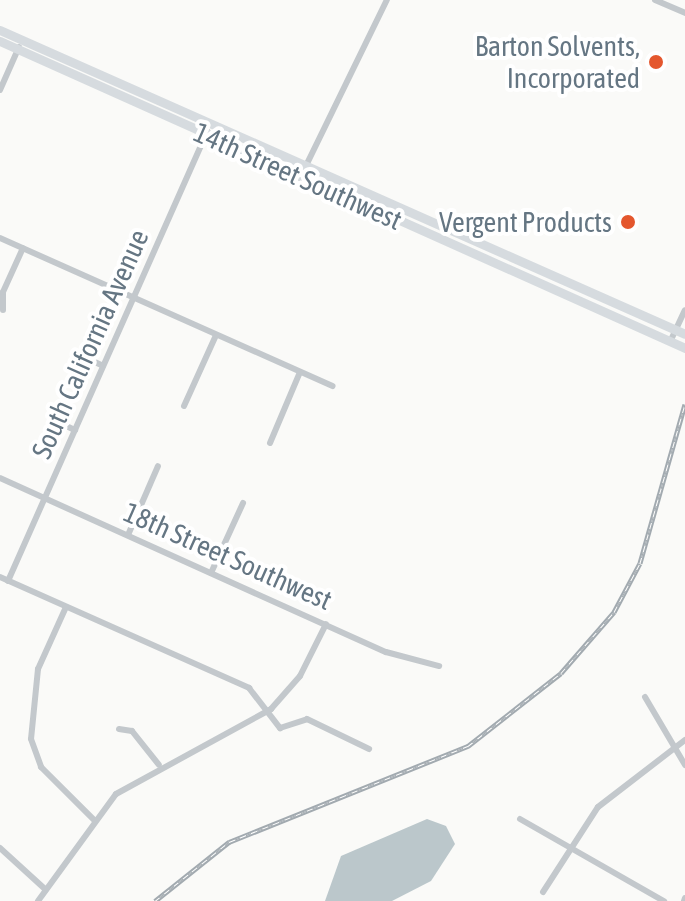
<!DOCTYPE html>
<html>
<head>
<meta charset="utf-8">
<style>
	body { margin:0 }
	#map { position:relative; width:685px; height:901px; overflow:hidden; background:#fafaf8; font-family:"Asap Condensed",sans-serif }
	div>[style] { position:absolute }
	.water>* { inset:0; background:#bbc7cb }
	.street>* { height:6px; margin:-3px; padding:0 3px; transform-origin:3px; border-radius:3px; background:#c3c8cc }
	.secondary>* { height:9px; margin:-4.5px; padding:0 4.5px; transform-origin:4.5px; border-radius:4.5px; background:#d6dbdf }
	.rail>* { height:5px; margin-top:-2.5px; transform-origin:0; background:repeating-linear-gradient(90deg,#fff 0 6px,#a2aab0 0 12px); box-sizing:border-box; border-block:2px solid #a2aab0 }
	.dots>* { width:22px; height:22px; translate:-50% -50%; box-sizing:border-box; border:4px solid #fff; border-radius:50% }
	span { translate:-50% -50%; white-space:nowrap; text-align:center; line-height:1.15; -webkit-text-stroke:8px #fff; paint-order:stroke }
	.poi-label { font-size:28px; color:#657683 }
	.right { translate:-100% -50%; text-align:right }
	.street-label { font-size:28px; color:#657683 }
</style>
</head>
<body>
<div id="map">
	<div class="water">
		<div style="clip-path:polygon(427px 819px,446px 826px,455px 844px,431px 881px,392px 901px,325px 901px,341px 856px)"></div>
	</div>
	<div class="street">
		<div style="left:655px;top:0;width:33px;rotate:23deg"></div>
		<div style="left:0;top:90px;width:47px;rotate:-66.2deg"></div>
		<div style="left:300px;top:178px;width:198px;rotate:-64deg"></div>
		<div style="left:0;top:238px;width:364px;rotate:24deg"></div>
		<div style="left:3px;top:310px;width:18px;rotate:-90deg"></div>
		<div style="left:3px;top:292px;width:48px;rotate:-65.6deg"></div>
		<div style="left:670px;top:342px;width:35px;rotate:-65deg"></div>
		<div style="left:82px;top:356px;width:23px;rotate:25deg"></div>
		<div style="left:184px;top:406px;width:78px;rotate:-65.7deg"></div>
		<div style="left:50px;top:418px;width:28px;rotate:26deg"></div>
		<div style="left:270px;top:443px;width:77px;rotate:-67.1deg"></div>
		<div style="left:0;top:478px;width:423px;rotate:24.3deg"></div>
		<div style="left:386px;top:652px;width:55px;rotate:14.8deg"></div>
		<div style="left:128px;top:535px;width:75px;rotate:-66.5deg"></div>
		<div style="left:211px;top:573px;width:77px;rotate:-65.4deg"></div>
		<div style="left:0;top:577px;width:273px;rotate:24deg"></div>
		<div style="left:249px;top:688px;width:51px;rotate:52.2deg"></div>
		<div style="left:280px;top:728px;width:28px;rotate:-18deg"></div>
		<div style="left:307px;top:719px;width:69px;rotate:25.8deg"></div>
		<div style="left:8px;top:581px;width:492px;rotate:-66.1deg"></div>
		<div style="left:66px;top:607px;width:68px;rotate:114.3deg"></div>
		<div style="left:38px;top:669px;width:70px;rotate:95.7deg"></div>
		<div style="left:31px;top:739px;width:30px;rotate:70deg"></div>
		<div style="left:41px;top:767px;width:76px;rotate:45deg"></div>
		<div style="left:645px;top:697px;width:79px;rotate:59.5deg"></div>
		<div style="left:119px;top:729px;width:13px;rotate:9deg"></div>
		<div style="left:132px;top:731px;width:43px;rotate:51.5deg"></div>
		<div style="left:520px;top:819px;width:166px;rotate:29.7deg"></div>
		<div style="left:0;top:848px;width:62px;rotate:42.4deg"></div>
		<div style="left:543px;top:892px;width:101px;rotate:-57.1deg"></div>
		<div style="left:598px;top:807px;width:110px;rotate:-37.6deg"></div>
		<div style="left:38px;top:901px;width:132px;rotate:-53.9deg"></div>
		<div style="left:116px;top:794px;width:177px;rotate:-28.7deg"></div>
		<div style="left:271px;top:709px;width:44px;rotate:-48.7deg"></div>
		<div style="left:300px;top:676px;width:58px;rotate:-63.4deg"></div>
		<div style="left:684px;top:901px;width:3px;rotate:-72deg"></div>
	</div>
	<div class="secondary">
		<div style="left:0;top:30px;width:749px;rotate:23.93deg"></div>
		<div style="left:0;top:41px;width:751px;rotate:24.14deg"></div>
	</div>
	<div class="rail">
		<div style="left:155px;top:901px;width:95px;rotate:-38.6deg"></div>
		<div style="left:229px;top:842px;width:258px;rotate:-21.9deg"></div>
		<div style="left:468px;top:746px;width:118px;rotate:-38.1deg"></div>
		<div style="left:561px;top:673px;width:81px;rotate:-49deg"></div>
		<div style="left:614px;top:612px;width:55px;rotate:-62deg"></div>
		<div style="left:640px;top:563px;width:165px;rotate:-74.2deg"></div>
	</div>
	<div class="dots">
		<div style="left:656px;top:62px;background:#e4572e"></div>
		<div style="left:628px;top:222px;background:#e4572e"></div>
	</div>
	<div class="poi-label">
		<span class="right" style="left:640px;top:62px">Barton Solvents,<br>Incorporated</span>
		<span class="right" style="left:612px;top:222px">Vergent Products</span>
	</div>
	<div class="street-label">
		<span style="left:298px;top:176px;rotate:24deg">14th Street Southwest</span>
		<span style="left:90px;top:344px;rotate:-66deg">South California Avenue</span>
		<span style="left:228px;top:556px;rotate:24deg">18th Street Southwest</span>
	</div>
</div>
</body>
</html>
